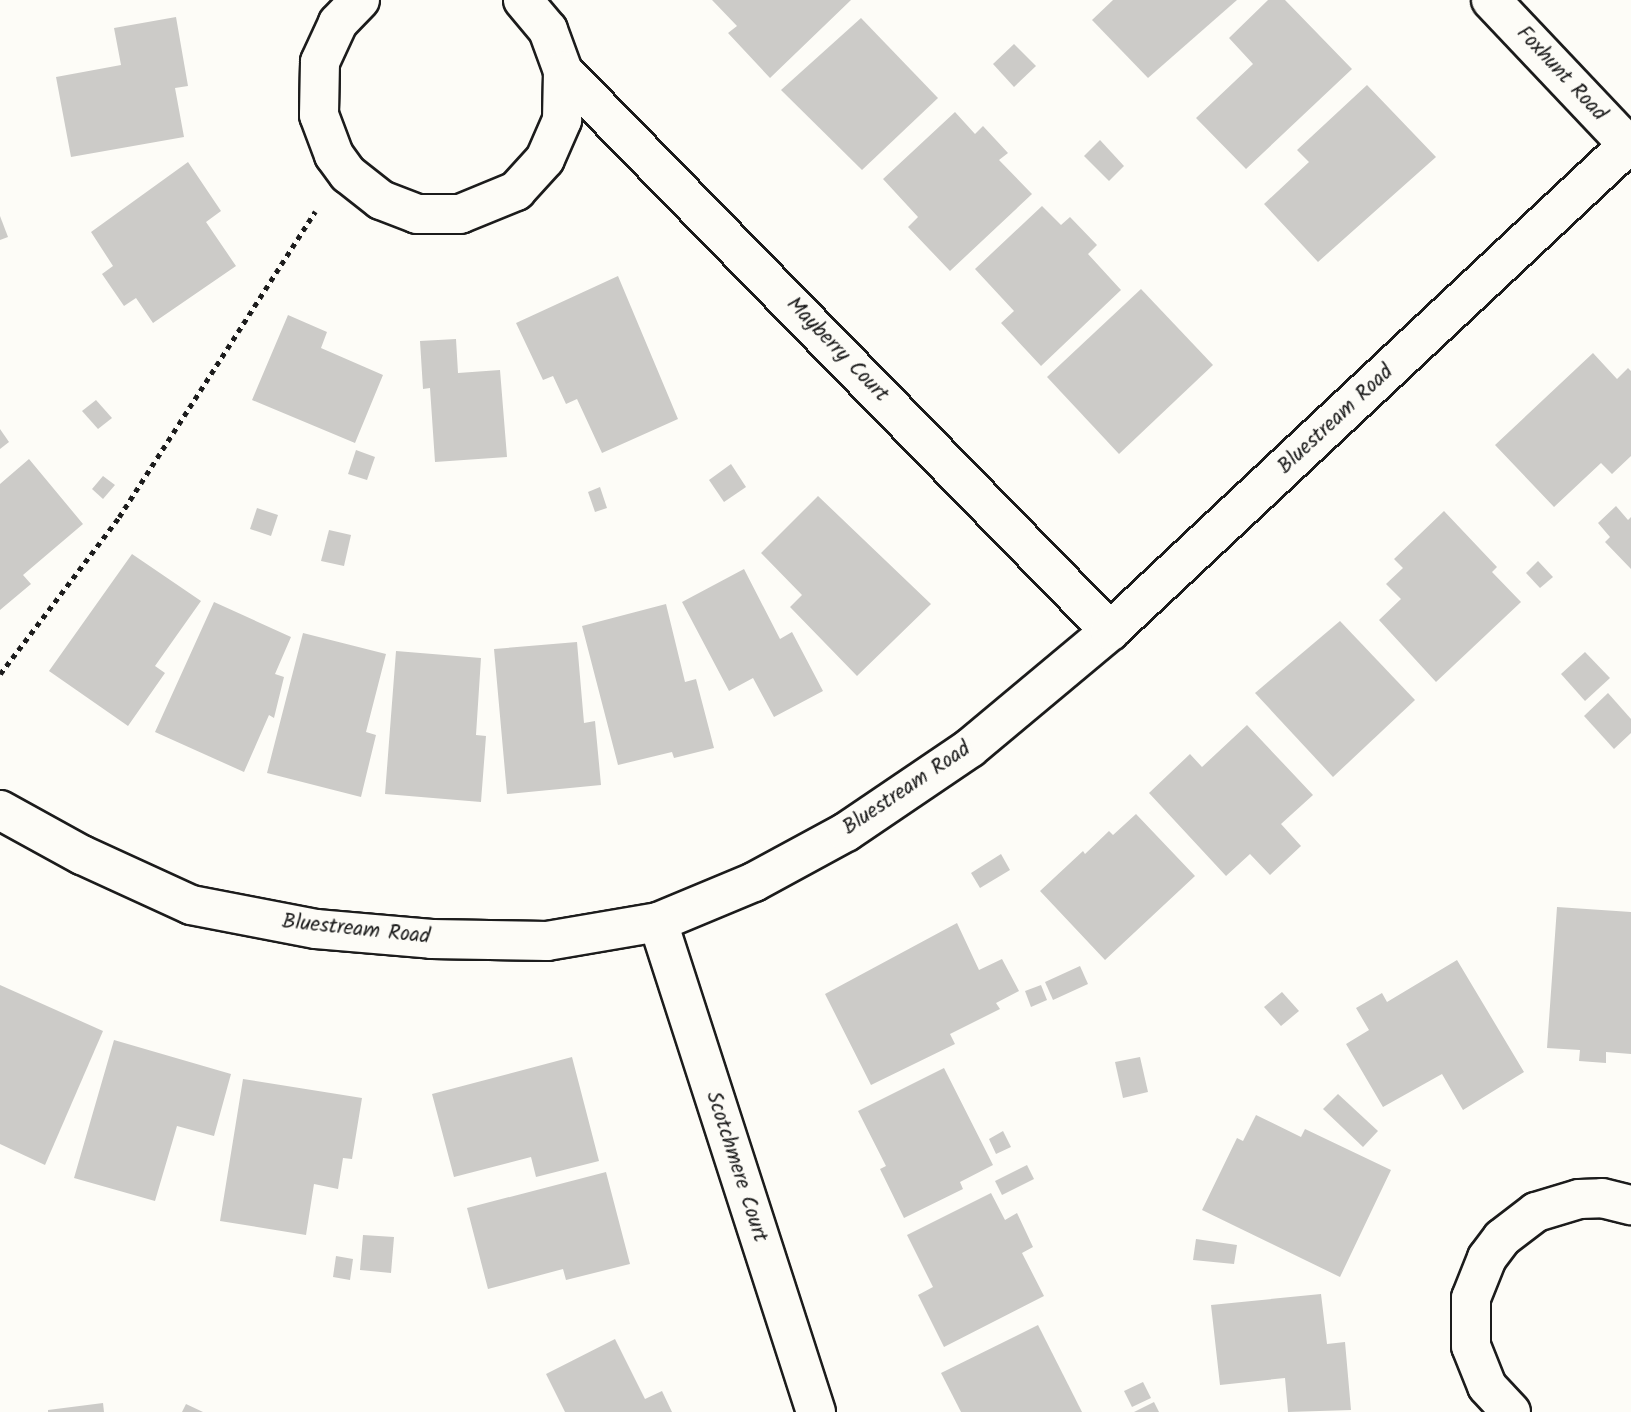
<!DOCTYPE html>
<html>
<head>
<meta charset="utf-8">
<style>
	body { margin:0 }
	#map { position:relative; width:1631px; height:1412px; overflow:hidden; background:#fdfcf7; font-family:Kalam,sans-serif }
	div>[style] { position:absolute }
	.building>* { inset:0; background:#cccbc8 }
	.path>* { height:4.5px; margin-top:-2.25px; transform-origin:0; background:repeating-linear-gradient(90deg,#1c1c1c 0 5px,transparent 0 10px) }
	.roads { filter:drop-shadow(2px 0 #1c1c1c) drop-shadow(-2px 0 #1c1c1c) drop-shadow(0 2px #1c1c1c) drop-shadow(0 -2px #1c1c1c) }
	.minor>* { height:38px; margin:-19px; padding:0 19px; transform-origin:19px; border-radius:19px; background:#fdfcf7 }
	span { translate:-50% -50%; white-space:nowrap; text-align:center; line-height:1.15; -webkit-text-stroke:7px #fdfcf7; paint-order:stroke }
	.street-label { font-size:21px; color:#1c1c1c }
</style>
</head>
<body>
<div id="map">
	<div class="building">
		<div style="clip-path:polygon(712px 0,851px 0,770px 78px,728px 33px,737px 26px)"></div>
		<div style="clip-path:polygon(1113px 0,1237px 0,1148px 78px,1092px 20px)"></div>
		<div style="clip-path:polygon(1268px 0,1285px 0,1352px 69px,1246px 169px,1196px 118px,1253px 64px,1229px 38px)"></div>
		<div style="clip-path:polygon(176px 17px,188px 86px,175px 88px,184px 137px,71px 157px,56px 77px,121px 65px,114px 28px)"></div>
		<div style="clip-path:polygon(861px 18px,938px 98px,862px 170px,781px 90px)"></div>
		<div style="clip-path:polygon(1014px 44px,1036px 66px,1014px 87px,993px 64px)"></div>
		<div style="clip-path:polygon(1367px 85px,1436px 157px,1318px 262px,1264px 204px,1309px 162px,1297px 150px)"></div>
		<div style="clip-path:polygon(955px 112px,975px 134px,983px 126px,1008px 153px,999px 160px,1032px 194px,950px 271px,908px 227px,918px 217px,883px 179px)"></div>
		<div style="clip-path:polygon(1100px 140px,1124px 166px,1109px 181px,1084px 156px)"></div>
		<div style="clip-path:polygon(188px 162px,221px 211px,206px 222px,236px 266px,153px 323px,136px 298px,124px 306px,102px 274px,113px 266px,91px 232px)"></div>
		<div style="clip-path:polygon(1042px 206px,1061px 225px,1070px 217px,1097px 245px,1088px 254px,1121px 290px,1041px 366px,1001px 323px,1014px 311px,975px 269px)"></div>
		<div style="clip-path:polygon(0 216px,8px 237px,0 240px)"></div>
		<div style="clip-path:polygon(618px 276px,678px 419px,602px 453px,577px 399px,566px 404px,553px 376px,543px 380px,516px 323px)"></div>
		<div style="clip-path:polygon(1141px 289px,1213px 365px,1119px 454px,1047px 377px)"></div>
		<div style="clip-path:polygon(288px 315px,327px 332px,321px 348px,383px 375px,355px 443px,252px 400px)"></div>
		<div style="clip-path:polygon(456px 339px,458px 373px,500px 370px,507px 457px,435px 462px,430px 388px,423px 389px,420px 341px)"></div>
		<div style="clip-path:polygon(1593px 353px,1617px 379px,1628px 368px,1631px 371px,1631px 456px,1612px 474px,1601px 463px,1554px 507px,1495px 445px)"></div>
		<div style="clip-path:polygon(96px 400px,112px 418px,98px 429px,82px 411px)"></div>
		<div style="clip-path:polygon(0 429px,9px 442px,0 449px)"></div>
		<div style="clip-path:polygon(356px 450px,375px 457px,367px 480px,348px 474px)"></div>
		<div style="clip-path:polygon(29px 459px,83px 524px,23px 575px,31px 584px,0 610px,0 484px)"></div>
		<div style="clip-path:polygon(731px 464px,746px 487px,724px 502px,709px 480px)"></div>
		<div style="clip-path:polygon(103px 476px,115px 485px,103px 499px,92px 489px)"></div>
		<div style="clip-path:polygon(600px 487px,607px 508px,595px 512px,588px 492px)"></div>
		<div style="clip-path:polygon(818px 496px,931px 604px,857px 676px,790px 607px,802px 595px,761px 553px)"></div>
		<div style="clip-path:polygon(1616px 506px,1628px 520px,1631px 517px,1631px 569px,1605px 542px,1610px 537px,1598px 523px)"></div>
		<div style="clip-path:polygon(257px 508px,278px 515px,271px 536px,250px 529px)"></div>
		<div style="clip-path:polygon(1444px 511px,1497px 567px,1492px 572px,1521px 602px,1436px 682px,1379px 620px,1401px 599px,1386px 584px,1403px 568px,1394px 559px)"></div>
		<div style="clip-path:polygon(329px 530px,351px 535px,344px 566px,321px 561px)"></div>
		<div style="clip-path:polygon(132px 554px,201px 601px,155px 666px,165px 673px,128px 726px,49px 671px)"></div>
		<div style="clip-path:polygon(1538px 561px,1553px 577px,1540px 588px,1526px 573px)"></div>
		<div style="clip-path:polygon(744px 569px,780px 639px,792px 632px,823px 691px,774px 717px,753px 678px,729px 691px,682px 602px)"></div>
		<div style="clip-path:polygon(214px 602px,291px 637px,275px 674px,284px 677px,274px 718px,269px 715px,244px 772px,155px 732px)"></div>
		<div style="clip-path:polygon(666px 604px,685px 682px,696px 679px,714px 748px,674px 758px,672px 752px,618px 765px,582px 626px)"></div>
		<div style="clip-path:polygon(1340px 621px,1415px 700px,1333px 777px,1255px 693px)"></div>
		<div style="clip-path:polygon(303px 633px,386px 654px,366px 732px,376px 735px,361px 797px,267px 773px)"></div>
		<div style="clip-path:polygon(577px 642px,584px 723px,595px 721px,601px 785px,507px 794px,494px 649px)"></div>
		<div style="clip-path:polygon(396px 651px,481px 658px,476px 735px,486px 736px,481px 802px,385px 794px)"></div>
		<div style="clip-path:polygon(1585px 652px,1610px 678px,1585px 701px,1561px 674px)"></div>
		<div style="clip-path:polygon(1608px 693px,1631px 719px,1631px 733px,1614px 749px,1584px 716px)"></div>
		<div style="clip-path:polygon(1247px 725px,1313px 795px,1281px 824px,1301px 846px,1270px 875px,1250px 854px,1226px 876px,1149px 793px,1190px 754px,1202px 767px)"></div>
		<div style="clip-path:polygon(1136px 814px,1195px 876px,1105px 960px,1040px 891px,1083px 851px,1085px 854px,1109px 831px,1113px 835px)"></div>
		<div style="clip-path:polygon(1001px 854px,1010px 870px,980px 888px,971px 873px)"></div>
		<div style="clip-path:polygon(1557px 907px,1631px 912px,1631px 1054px,1606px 1052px,1606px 1063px,1579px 1061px,1580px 1050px,1547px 1048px)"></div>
		<div style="clip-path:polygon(957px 923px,979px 970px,1002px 959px,1019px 991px,996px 1003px,1000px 1009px,950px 1034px,955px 1044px,871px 1085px,825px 994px)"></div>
		<div style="clip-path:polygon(1457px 960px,1524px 1072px,1463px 1110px,1442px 1074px,1383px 1107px,1346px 1044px,1369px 1030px,1356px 1008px,1382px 993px,1387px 1002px)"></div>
		<div style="clip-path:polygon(1080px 966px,1088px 984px,1053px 1000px,1045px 982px)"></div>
		<div style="clip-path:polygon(0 985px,103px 1031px,45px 1165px,0 1144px)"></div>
		<div style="clip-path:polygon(1041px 985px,1047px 1000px,1031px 1007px,1025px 991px)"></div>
		<div style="clip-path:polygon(1282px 992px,1299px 1011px,1281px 1026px,1264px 1007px)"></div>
		<div style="clip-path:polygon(114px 1040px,231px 1074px,214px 1136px,177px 1126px,155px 1201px,74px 1178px)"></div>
		<div style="clip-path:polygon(572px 1057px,599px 1161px,536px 1177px,531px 1157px,454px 1177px,432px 1094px)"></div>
		<div style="clip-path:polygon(1140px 1057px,1148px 1092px,1123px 1098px,1115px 1062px)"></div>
		<div style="clip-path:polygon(944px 1068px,993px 1165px,960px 1182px,963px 1189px,904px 1218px,880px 1169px,886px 1166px,858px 1111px)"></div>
		<div style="clip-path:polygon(243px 1079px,362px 1098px,352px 1159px,343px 1158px,338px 1189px,314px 1184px,306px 1235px,220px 1221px)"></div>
		<div style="clip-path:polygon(1338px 1094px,1378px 1131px,1363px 1147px,1323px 1109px)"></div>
		<div style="clip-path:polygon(1256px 1115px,1301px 1137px,1305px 1129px,1391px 1170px,1340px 1277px,1202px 1210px,1237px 1138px,1243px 1141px)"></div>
		<div style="clip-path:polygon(1003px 1131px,1011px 1147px,996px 1154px,989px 1139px)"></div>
		<div style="clip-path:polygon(1027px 1165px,1034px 1179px,1002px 1195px,995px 1181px)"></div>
		<div style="clip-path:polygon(606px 1172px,630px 1264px,566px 1280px,563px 1269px,488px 1289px,467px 1208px)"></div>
		<div style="clip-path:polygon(991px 1193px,1005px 1220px,1017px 1213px,1033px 1247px,1022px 1253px,1044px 1296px,944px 1347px,918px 1295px,933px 1287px,907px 1235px)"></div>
		<div style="clip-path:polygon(363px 1235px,394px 1237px,391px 1273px,360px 1270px)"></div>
		<div style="clip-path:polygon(1196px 1239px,1237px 1245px,1234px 1264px,1193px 1260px)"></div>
		<div style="clip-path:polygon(336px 1256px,353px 1259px,350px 1280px,333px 1277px)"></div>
		<div style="clip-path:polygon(1321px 1294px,1327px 1344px,1345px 1342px,1351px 1410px,1288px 1412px,1285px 1378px,1220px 1385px,1211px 1305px)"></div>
		<div style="clip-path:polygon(1038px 1325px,1082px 1412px,961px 1412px,941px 1373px)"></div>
		<div style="clip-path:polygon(615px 1339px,645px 1399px,662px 1391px,672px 1412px,565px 1412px,546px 1374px)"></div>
		<div style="clip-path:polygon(1143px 1382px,1151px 1398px,1132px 1407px,1124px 1391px)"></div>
		<div style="clip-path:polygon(1154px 1402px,1159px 1412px,1134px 1412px)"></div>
		<div style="clip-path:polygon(103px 1403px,104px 1412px,48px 1412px,48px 1410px)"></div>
		<div style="clip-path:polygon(186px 1404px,203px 1412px,182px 1412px)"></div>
	</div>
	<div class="path">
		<div style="left:0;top:674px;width:197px;rotate:-52.8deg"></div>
		<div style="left:119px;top:517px;width:363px;rotate:-57.3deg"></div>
	</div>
	<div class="roads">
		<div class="minor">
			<div style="left:360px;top:0;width:32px;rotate:134deg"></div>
			<div style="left:338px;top:23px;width:43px;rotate:114.8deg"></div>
			<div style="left:320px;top:62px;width:53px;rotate:91.1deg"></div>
			<div style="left:319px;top:115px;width:43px;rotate:69.4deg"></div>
			<div style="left:334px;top:155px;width:24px;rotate:54deg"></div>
			<div style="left:348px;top:174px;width:42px;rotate:38.2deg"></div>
			<div style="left:381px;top:200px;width:39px;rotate:21deg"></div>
			<div style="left:417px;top:214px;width:43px"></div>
			<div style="left:460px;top:214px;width:61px;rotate:-22.3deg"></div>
			<div style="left:516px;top:191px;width:43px;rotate:-47.8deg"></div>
			<div style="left:545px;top:159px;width:43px;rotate:-66.4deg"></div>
			<div style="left:562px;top:120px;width:49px;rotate:-88.8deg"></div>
			<div style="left:563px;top:71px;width:44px;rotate:-110.1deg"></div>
			<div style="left:548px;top:30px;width:39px;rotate:-130deg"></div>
			<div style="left:1491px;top:0;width:204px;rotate:46.6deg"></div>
			<div style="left:563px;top:71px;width:783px;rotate:45.67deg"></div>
			<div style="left:0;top:810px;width:94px;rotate:28.8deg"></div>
			<div style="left:82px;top:855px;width:120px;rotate:24.6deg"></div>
			<div style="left:191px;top:905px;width:127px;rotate:10.9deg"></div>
			<div style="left:316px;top:929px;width:116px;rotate:4.9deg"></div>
			<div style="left:432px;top:939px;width:115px;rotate:1deg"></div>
			<div style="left:547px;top:941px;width:113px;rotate:-9.7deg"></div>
			<div style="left:658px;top:922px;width:104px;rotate:-22.6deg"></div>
			<div style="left:754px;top:882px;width:105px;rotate:-28.5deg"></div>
			<div style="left:846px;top:832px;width:150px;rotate:-34.1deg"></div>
			<div style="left:970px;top:748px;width:182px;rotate:-39.9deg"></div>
			<div style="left:1110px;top:631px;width:710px;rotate:-43.17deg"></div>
			<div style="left:658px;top:922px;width:515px;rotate:72.13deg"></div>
			<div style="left:1511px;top:1412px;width:35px;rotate:-133deg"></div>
			<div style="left:1487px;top:1386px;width:43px;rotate:-111.8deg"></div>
			<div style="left:1471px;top:1346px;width:48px;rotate:-90deg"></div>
			<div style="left:1471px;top:1298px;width:43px;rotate:-68.2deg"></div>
			<div style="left:1487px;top:1258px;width:25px;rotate:-53deg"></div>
			<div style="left:1502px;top:1238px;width:43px;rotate:-37.4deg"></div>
			<div style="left:1536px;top:1212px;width:45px;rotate:-16.8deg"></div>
			<div style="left:1579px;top:1199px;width:23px;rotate:-2deg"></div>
			<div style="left:1602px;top:1198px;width:30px;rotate:14deg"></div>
		</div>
	</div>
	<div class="street-label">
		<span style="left:1561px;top:74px;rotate:47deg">Foxhunt Road</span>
		<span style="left:837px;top:350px;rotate:46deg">Mayberry Court</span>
		<span style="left:1336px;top:420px;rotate:-43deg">Bluestream Road</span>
		<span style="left:907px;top:789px;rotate:-34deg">Bluestream Road</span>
		<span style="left:356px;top:930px;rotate:6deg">Bluestream Road</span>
		<span style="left:736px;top:1167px;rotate:72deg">Scotchmere Court</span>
	</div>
</div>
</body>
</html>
